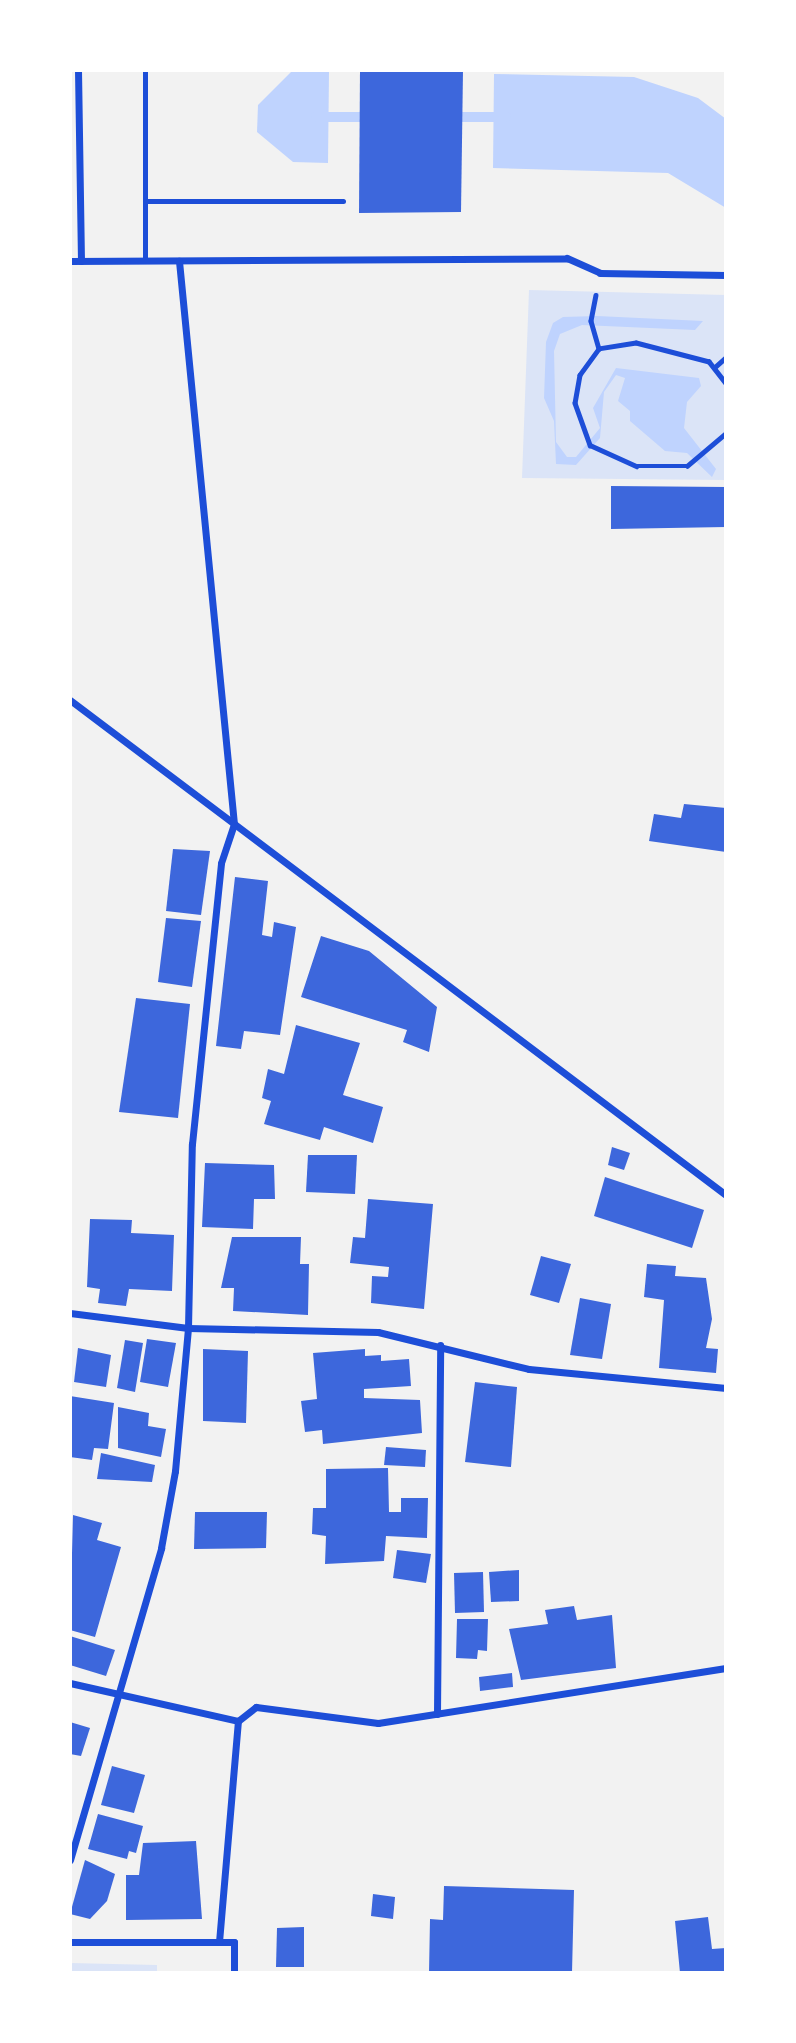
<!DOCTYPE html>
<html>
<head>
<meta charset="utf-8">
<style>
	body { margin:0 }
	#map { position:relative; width:796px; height:2043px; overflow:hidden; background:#f2f2f2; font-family:"Source Serif 4",serif }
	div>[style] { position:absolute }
	.green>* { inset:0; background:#dbe4f7 }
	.water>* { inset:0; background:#bfd3fe }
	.stream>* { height:10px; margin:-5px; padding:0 5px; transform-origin:5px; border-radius:5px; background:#bfd3fe }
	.building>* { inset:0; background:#3d67dc }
	.path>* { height:4.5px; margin:-2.25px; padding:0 2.25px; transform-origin:2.25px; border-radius:2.25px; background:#1d4ed8 }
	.service>* { height:5px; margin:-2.5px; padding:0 2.5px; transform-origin:2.5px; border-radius:2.5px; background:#1d4ed8 }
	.minor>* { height:7px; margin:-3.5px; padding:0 3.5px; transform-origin:3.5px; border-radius:3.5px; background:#1d4ed8 }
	span { translate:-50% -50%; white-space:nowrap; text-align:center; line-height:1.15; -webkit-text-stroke:7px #fff; paint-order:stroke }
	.frame { position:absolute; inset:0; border:72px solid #fff; pointer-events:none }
</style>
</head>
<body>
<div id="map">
	<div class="green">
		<div style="clip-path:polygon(529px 290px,726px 295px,726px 480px,522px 478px)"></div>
		<div style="clip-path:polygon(70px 1963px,157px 1965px,157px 1973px,70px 1973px)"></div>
	</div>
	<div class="water">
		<div style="clip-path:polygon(292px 71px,329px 72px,328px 163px,293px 162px,257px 132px,258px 105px)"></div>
		<div style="clip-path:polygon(494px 74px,634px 77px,698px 98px,726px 119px,726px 208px,668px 173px,493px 168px)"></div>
		<div style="clip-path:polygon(597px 316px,703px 321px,695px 330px,582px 325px,560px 334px,554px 351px,556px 442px,567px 457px,576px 457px,600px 428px,593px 408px,616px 368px,699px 378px,701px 386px,687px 402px,684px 428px,716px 469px,712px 477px,687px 453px,665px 451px,630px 421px,630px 411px,618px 401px,625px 378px,616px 375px,604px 392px,600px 438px,576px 465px,556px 464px,554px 421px,544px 398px,546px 342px,553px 323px,563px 317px)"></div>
	</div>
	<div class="stream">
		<div style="left:316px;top:117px;width:57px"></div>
		<div style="left:449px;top:117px;width:57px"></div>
	</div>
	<div class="building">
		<div style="clip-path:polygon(360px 70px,463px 70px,461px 212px,359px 213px)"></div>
		<div style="clip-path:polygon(611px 486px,726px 487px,726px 527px,611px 529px)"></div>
		<div style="clip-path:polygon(684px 804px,726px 808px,726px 852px,649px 841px,654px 814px,681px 818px)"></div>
		<div style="clip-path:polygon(173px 849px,210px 851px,201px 915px,166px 911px)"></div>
		<div style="clip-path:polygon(235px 877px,268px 881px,262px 935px,272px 937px,274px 922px,296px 927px,280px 1035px,244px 1031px,241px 1049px,216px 1046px)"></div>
		<div style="clip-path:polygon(166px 918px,201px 921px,192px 987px,158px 982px)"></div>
		<div style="clip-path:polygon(321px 936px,369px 951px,437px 1007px,429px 1052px,403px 1042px,407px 1030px,301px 997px)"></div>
		<div style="clip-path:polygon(136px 998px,190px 1004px,178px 1118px,119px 1112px)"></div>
		<div style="clip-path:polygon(296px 1025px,360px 1043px,343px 1095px,383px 1107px,373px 1143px,324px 1127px,320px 1140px,264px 1124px,271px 1101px,262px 1098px,268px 1069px,284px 1074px)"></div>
		<div style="clip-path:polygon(612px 1147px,630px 1153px,624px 1170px,608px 1165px)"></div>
		<div style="clip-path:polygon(308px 1155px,357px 1155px,355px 1194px,306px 1192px)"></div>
		<div style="clip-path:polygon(205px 1163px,274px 1165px,275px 1199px,254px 1199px,253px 1229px,202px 1227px)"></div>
		<div style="clip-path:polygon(605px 1177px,704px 1210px,692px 1248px,594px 1216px)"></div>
		<div style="clip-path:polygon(368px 1199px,433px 1204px,424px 1309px,371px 1303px,372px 1276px,388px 1277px,389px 1267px,350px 1263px,353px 1237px,365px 1238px)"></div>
		<div style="clip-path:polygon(90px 1219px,132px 1220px,131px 1233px,174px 1235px,172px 1291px,129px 1289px,126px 1306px,98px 1303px,100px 1289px,87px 1287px)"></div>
		<div style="clip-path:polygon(232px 1237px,301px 1237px,300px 1264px,309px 1264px,308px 1315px,233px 1311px,234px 1288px,221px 1288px)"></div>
		<div style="clip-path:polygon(541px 1256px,571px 1264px,559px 1303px,530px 1295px)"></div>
		<div style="clip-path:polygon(647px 1264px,676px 1266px,675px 1276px,706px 1278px,712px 1319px,706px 1348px,718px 1349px,716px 1373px,659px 1368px,664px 1300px,644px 1297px)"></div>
		<div style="clip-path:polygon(580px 1298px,611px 1304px,602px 1359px,570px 1355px)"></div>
		<div style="clip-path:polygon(147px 1339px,176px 1343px,168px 1387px,140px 1382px)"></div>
		<div style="clip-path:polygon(125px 1340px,143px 1343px,135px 1392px,117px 1388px)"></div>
		<div style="clip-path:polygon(78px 1348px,111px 1355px,106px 1387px,74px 1382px)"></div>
		<div style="clip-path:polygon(203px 1349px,248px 1351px,246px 1423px,203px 1421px)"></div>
		<div style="clip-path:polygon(365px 1349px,365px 1356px,381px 1355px,381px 1361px,409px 1359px,411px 1386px,364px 1389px,364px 1398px,420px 1400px,422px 1433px,323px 1444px,322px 1430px,305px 1432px,301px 1401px,317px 1399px,313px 1353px)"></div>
		<div style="clip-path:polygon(475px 1382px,517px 1387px,511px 1467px,465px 1462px)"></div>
		<div style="clip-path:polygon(70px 1396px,114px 1403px,108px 1449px,94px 1448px,92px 1460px,70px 1457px)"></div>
		<div style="clip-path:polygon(118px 1407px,149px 1413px,148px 1426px,166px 1429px,161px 1457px,118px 1448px)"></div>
		<div style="clip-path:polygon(386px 1447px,426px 1450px,425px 1467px,384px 1465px)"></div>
		<div style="clip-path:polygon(101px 1453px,155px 1465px,152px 1482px,97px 1479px)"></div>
		<div style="clip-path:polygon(388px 1468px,389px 1512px,401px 1512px,401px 1498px,428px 1498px,427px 1538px,386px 1536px,384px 1561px,325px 1564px,326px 1536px,312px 1534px,313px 1508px,326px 1508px,326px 1469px)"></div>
		<div style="clip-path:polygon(195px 1512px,267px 1512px,266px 1548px,194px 1549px)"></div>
		<div style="clip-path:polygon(73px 1515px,102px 1523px,97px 1540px,121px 1547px,95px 1637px,70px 1630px)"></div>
		<div style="clip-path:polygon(397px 1550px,431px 1554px,426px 1583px,393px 1578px)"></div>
		<div style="clip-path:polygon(519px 1570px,519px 1601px,491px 1602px,489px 1572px)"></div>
		<div style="clip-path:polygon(483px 1572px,484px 1612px,455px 1613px,454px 1573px)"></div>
		<div style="clip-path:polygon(574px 1606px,577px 1620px,612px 1615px,616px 1668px,521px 1680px,509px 1629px,548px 1624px,545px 1610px)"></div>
		<div style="clip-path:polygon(457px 1619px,488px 1619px,487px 1651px,478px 1650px,477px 1659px,456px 1658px)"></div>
		<div style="clip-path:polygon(70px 1636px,115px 1650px,106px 1676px,70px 1665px)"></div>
		<div style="clip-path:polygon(512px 1673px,513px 1687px,480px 1691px,479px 1677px)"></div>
		<div style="clip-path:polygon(70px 1722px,90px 1728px,81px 1756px,70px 1754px)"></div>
		<div style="clip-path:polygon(112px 1766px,145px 1775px,134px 1813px,101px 1805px)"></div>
		<div style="clip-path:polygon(98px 1814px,143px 1826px,136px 1853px,129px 1851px,127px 1859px,88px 1849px)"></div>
		<div style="clip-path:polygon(196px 1841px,202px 1919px,126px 1920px,126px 1875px,139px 1875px,143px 1843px)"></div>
		<div style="clip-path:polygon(85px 1860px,115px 1874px,107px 1901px,90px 1919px,70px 1914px)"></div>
		<div style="clip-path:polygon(444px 1886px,574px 1890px,572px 1973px,429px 1973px,430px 1919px,443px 1920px)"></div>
		<div style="clip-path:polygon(373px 1894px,395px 1897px,393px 1919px,371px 1916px)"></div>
		<div style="clip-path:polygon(708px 1917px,712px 1949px,726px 1948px,726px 1973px,680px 1973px,675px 1921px)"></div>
		<div style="clip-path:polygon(304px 1927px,304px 1967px,276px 1967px,277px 1928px)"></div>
	</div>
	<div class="path">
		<div style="left:596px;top:295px;width:26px;rotate:101deg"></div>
		<div style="left:591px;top:321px;width:29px;rotate:74deg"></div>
		<div style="left:715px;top:367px;width:15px;rotate:-42deg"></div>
		<div style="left:726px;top:384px;width:28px;rotate:-128deg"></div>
		<div style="left:709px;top:362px;width:75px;rotate:-165.4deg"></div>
		<div style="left:636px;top:343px;width:37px;rotate:171deg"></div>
		<div style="left:599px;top:349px;width:32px;rotate:126deg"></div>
		<div style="left:580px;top:375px;width:28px;rotate:100deg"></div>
		<div style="left:575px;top:403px;width:45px;rotate:70.3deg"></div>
		<div style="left:590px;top:445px;width:51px;rotate:24.5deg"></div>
		<div style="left:636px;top:466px;width:51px"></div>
		<div style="left:687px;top:466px;width:51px;rotate:-40.2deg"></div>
	</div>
	<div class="service">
		<div style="left:145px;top:201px;width:198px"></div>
		<div style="left:145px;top:261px;width:191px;rotate:-90deg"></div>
	</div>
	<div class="minor">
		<div style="left:78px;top:70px;width:191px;rotate:89.1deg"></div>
		<div style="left:70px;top:261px;width:497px;rotate:-0.3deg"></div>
		<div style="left:567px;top:258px;width:36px;rotate:24deg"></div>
		<div style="left:600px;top:273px;width:126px;rotate:0.9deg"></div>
		<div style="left:70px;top:700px;width:822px;rotate:37.04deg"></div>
		<div style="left:70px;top:1313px;width:119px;rotate:7.2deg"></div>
		<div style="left:188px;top:1328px;width:190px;rotate:1.2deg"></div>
		<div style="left:378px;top:1332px;width:155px;rotate:13.8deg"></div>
		<div style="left:529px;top:1369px;width:198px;rotate:5.5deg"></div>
		<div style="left:70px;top:1683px;width:172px;rotate:12.7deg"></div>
		<div style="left:238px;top:1721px;width:23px;rotate:-38deg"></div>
		<div style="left:256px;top:1707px;width:123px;rotate:7.5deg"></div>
		<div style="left:378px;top:1723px;width:352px;rotate:-9deg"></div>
		<div style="left:437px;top:1714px;width:369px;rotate:-89.5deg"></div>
		<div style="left:70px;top:1860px;width:325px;rotate:-73.7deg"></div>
		<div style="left:161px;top:1548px;width:78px;rotate:-79.7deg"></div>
		<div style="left:175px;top:1471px;width:144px;rotate:-84.8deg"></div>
		<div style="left:188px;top:1328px;width:184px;rotate:-88.8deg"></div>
		<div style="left:192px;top:1144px;width:282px;rotate:-84.1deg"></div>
		<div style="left:221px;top:863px;width:41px;rotate:-71.6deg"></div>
		<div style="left:234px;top:824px;width:566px;rotate:-95.58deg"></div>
		<div style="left:70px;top:1942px;width:164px"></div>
		<div style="left:234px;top:1942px;width:31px;rotate:90deg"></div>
		<div style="left:219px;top:1942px;width:222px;rotate:-85.1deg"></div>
	</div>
	<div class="frame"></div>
</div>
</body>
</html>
